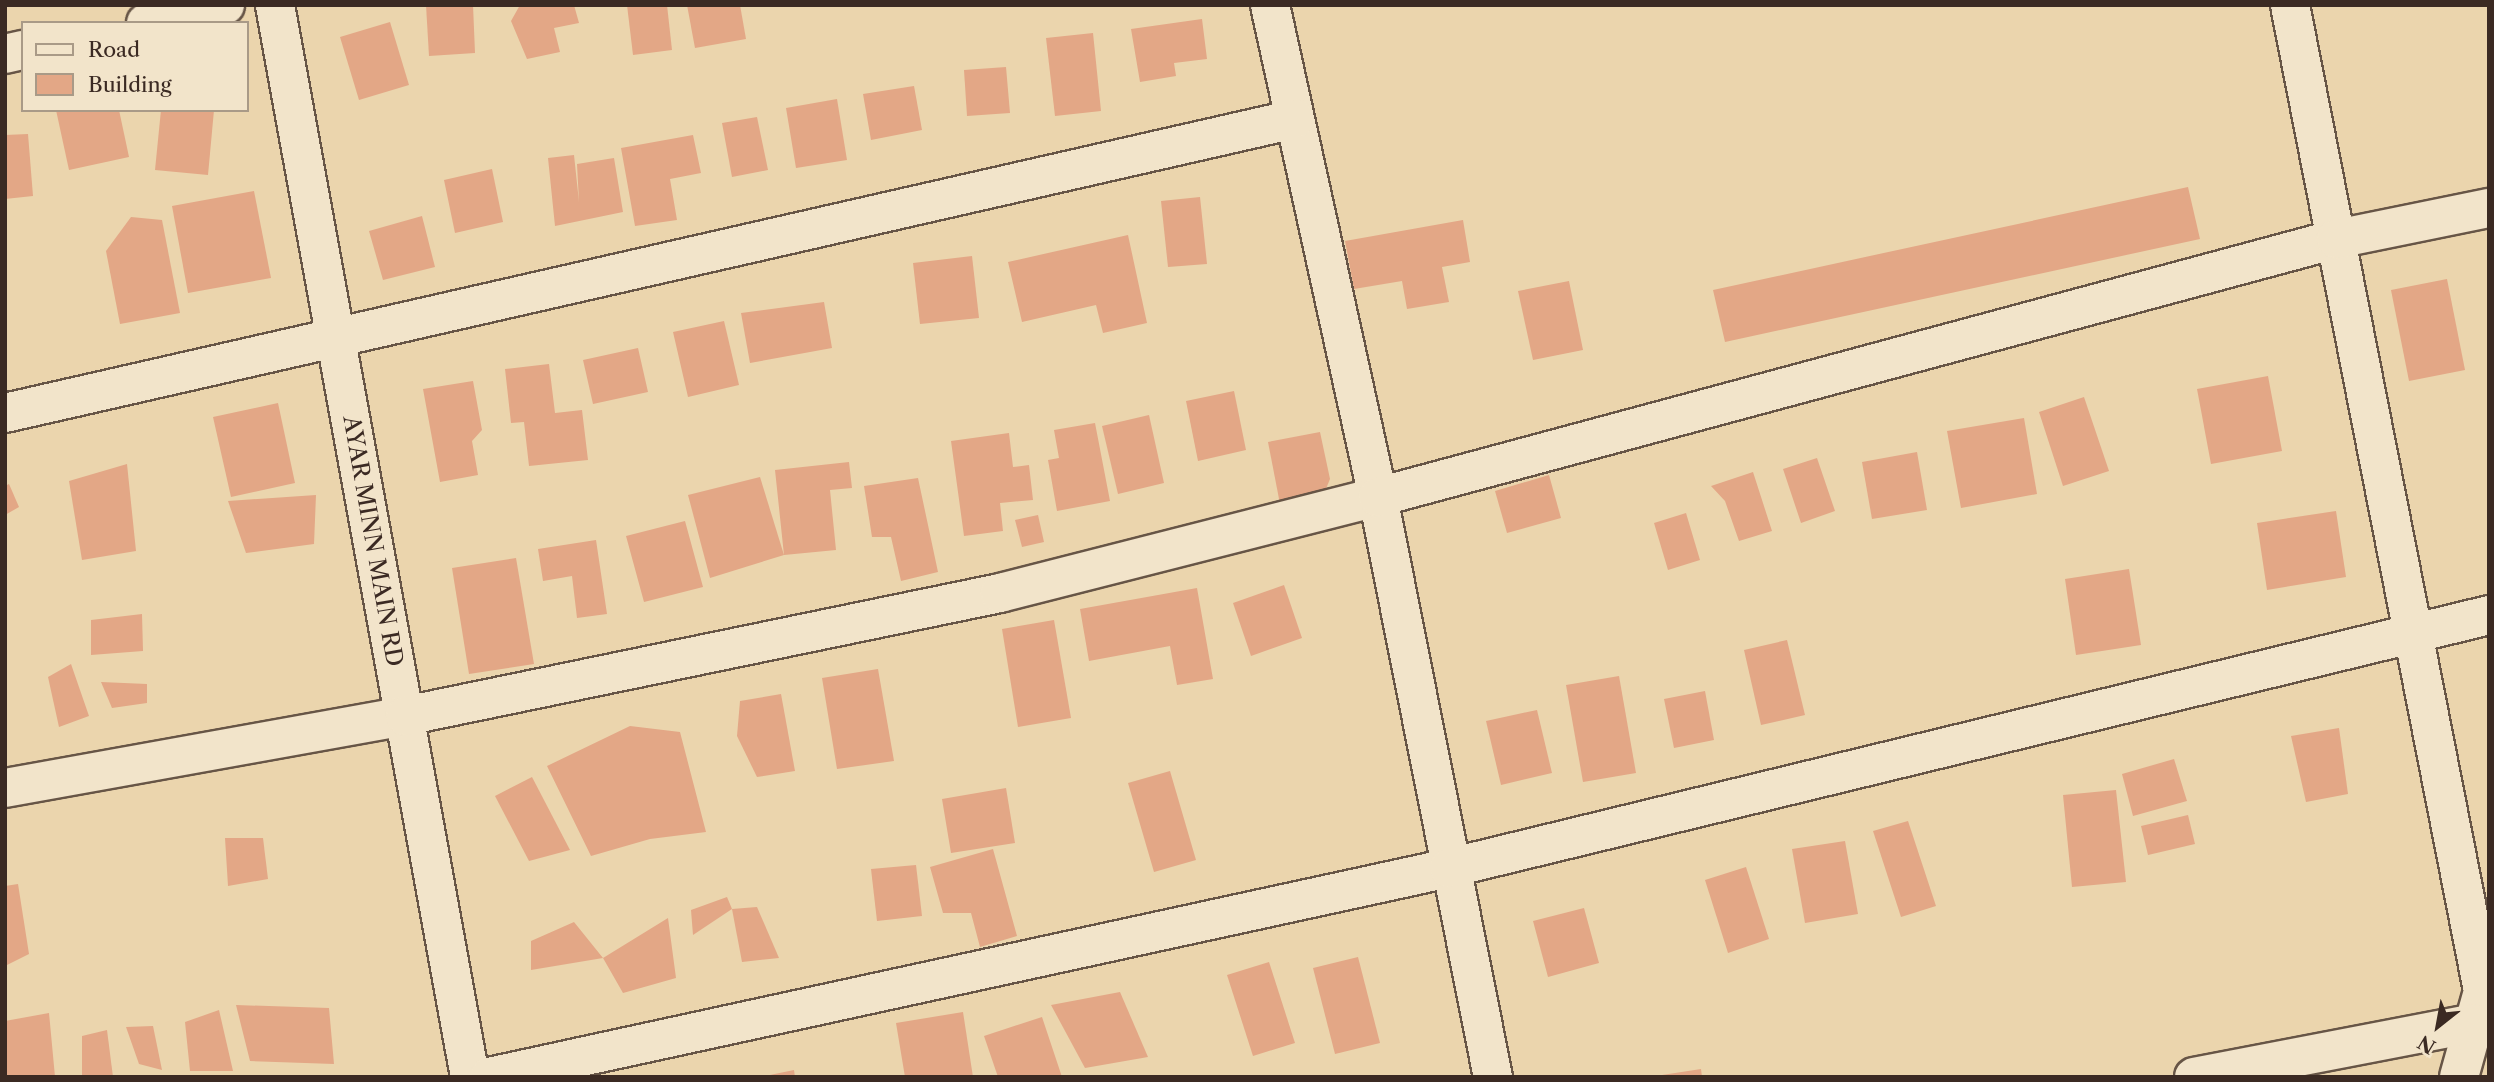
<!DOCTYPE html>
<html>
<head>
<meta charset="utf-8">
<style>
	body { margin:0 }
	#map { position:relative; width:2494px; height:1082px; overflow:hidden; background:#ebd5ad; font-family:"Libre Caslon Text",serif }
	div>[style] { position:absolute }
	.building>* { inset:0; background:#e3a786 }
	.roads { filter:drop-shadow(2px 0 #675546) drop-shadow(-2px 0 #675546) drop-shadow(0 2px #675546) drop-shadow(0 -2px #675546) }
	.minor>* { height:38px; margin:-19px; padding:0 19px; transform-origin:19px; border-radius:19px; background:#f2e4ca }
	span { translate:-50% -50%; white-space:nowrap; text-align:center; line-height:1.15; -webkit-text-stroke:7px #f2e4ca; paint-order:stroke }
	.street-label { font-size:23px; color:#3b2a23 }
	.frame { position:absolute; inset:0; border:7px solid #3b2a23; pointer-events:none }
	.legend { position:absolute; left:21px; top:21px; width:228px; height:91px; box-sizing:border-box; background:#f2e4ca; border:2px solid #a99a87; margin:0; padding:9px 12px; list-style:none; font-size:21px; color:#3b2a23 }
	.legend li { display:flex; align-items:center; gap:14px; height:35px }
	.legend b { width:35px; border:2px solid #a99a87 }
	.north { position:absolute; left:2403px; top:991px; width:70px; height:70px; -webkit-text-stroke:5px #f2e4ca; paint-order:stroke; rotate:211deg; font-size:19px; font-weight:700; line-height:28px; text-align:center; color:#3b2a23 }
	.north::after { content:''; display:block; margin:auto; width:24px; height:32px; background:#3b2a23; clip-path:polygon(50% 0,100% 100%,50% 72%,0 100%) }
</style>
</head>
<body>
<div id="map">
	<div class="building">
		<div style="clip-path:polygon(426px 5px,473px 5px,475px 53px,429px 56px)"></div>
		<div style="clip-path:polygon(520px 5px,574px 5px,579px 23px,554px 28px,560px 52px,527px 59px,511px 21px)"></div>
		<div style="clip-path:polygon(627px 5px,667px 5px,672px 50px,633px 55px)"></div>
		<div style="clip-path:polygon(687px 5px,740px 5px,746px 39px,695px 48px)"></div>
		<div style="clip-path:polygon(1202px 19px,1207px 59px,1174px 63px,1176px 76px,1140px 82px,1131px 29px)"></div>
		<div style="clip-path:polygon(390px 22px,409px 85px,359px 100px,340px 37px)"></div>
		<div style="clip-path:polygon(1093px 33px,1101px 111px,1055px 116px,1046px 38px)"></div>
		<div style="clip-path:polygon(1006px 67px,1010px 113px,967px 116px,964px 70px)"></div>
		<div style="clip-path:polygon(914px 86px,922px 130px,871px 140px,863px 94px)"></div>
		<div style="clip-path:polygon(837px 99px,847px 160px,796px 168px,786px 108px)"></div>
		<div style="clip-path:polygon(56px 110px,119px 110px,129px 157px,69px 170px)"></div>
		<div style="clip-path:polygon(161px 110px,214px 110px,208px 175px,155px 170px)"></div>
		<div style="clip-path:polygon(757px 117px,768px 170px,732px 177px,722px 123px)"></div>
		<div style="clip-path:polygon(28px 134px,33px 196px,5px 199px,5px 135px)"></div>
		<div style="clip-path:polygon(693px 135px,701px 173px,670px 179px,677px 220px,635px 226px,621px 148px)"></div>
		<div style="clip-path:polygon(574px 155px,579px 202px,577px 164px,614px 158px,623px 212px,555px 226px,548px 158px)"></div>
		<div style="clip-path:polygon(492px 169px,503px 222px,455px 233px,444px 180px)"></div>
		<div style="clip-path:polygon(2188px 187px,2200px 239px,1725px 342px,1713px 290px)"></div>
		<div style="clip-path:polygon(254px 191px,271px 278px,188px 293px,172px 206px)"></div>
		<div style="clip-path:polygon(1200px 197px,1207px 264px,1168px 267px,1161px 201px)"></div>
		<div style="clip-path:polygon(422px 216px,435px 267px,383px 280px,369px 231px)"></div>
		<div style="clip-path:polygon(131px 217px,162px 220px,180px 313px,120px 324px,106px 251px)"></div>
		<div style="clip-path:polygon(1463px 220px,1470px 262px,1442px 267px,1449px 302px,1407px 309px,1402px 281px,1354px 289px,1345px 241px)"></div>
		<div style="clip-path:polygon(1128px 235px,1147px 323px,1103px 333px,1096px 305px,1022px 322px,1008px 262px)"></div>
		<div style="clip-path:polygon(972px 256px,979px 318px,920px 324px,913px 263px)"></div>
		<div style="clip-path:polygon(2447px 279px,2465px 370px,2409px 381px,2391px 290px)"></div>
		<div style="clip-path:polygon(1569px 281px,1583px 350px,1533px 360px,1518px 291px)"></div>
		<div style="clip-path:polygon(824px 302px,832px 348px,750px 363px,741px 313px)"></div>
		<div style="clip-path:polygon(724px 321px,739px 385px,688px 397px,673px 332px)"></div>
		<div style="clip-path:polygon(638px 348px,648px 392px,593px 404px,583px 360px)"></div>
		<div style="clip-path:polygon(549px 364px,555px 413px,582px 410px,588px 460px,529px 466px,524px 422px,511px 423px,505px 369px)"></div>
		<div style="clip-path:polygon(2268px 376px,2282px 451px,2211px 464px,2197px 389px)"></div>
		<div style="clip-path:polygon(473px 381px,482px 430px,472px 441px,478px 475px,440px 482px,423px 389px)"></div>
		<div style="clip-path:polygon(1234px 391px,1246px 450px,1198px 461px,1186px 401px)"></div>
		<div style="clip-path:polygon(2084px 397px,2109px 471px,2063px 486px,2039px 412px)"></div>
		<div style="clip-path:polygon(278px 403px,295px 483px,231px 497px,213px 417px)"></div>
		<div style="clip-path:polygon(1149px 415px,1164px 483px,1118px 494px,1102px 426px)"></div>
		<div style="clip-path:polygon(2024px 418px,2037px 494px,1961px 508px,1947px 431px)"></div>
		<div style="clip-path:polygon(1095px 423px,1110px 501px,1057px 511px,1048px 460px,1059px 458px,1054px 430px)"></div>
		<div style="clip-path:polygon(1320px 432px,1330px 479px,1323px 496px,1280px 504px,1268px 442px)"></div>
		<div style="clip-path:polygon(1009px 433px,1013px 467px,1029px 465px,1033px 500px,1000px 503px,1003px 531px,964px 536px,951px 441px)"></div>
		<div style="clip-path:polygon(1917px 452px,1927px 510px,1872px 519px,1862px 462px)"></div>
		<div style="clip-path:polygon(1817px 458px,1835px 511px,1801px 523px,1783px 469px)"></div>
		<div style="clip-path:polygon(849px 462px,852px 488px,830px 490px,836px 550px,784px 555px,775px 470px)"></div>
		<div style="clip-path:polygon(127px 464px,136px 551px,82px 560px,69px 481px)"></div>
		<div style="clip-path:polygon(1753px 472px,1772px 531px,1739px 541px,1725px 501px,1711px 486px)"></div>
		<div style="clip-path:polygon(1549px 475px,1561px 518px,1507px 533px,1495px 491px)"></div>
		<div style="clip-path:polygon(760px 477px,784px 555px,710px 578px,688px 495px)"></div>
		<div style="clip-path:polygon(918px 478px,938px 572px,901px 581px,891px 537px,872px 537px,864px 486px)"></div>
		<div style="clip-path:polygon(9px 484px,19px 507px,5px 515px,5px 486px)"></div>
		<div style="clip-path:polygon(316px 495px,314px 544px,246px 553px,228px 501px)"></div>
		<div style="clip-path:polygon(2336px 511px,2346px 577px,2267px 590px,2257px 523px)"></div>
		<div style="clip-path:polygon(1686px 513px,1700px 560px,1668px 570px,1654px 523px)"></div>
		<div style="clip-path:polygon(1038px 515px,1044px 542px,1022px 547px,1015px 520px)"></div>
		<div style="clip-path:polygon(685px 521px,703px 587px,644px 602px,626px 536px)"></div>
		<div style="clip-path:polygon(596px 540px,607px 614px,577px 618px,572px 576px,543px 581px,538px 549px)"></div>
		<div style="clip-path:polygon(516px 558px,534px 664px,469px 674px,452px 568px)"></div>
		<div style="clip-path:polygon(2129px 569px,2141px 645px,2076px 655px,2065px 579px)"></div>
		<div style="clip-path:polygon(1284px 585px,1302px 638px,1251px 656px,1233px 603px)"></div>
		<div style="clip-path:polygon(1197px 588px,1213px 679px,1177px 685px,1170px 646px,1089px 661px,1080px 609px)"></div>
		<div style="clip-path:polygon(142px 614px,143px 651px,91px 655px,91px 620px)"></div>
		<div style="clip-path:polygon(1054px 620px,1071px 718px,1018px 727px,1002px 629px)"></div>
		<div style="clip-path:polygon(1787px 640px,1805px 715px,1761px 725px,1744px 650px)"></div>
		<div style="clip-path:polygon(71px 664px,89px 716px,59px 727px,48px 677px)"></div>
		<div style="clip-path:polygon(878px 669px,894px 761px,837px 769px,822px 678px)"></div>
		<div style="clip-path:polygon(1619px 676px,1636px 773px,1583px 782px,1566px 685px)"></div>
		<div style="clip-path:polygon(101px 682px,147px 684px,147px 703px,112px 708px)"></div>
		<div style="clip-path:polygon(1705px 691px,1714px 740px,1674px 748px,1664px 699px)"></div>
		<div style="clip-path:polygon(781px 694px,795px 771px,757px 777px,737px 736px,740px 701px)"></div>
		<div style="clip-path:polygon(1537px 710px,1552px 773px,1501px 785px,1486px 721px)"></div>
		<div style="clip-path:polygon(630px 726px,680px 732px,706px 832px,650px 839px,591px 856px,547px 766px)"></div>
		<div style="clip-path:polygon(2339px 728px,2348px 794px,2306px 802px,2291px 736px)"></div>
		<div style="clip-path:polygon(2174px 759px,2187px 801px,2133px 816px,2122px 774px)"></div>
		<div style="clip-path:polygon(1170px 771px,1196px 860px,1154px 872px,1128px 783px)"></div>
		<div style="clip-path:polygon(532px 777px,570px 850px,529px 861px,495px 796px)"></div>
		<div style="clip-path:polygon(1006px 788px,1015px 843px,951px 853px,942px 799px)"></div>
		<div style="clip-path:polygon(2116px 790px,2126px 882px,2072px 887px,2063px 795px)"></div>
		<div style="clip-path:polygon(2188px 815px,2195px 844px,2148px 855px,2141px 826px)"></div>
		<div style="clip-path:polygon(1908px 821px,1936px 906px,1901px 917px,1873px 831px)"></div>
		<div style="clip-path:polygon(225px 838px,263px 838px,268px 879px,228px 886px)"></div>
		<div style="clip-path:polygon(1845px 841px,1858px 914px,1805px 923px,1792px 849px)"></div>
		<div style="clip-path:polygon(993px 849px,1017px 936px,980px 947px,971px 913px,943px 913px,930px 867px)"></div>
		<div style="clip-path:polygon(916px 865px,922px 916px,877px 921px,871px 869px)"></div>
		<div style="clip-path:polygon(1746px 867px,1769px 939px,1728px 953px,1705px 880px)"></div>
		<div style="clip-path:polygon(18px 884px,29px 954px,5px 966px,5px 886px)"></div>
		<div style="clip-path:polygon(727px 897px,732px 909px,693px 935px,691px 910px)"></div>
		<div style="clip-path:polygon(757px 907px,779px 958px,742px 962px,732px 909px)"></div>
		<div style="clip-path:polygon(1584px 908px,1599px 963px,1548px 977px,1533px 921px)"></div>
		<div style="clip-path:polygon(668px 918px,676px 978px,623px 993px,603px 958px,531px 970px,531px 941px,574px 922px,603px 958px)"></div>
		<div style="clip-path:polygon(1358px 957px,1380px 1043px,1335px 1054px,1313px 968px)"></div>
		<div style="clip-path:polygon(1269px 962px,1295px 1043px,1253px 1056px,1227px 975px)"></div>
		<div style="clip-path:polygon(1120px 992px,1148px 1057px,1085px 1068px,1051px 1005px)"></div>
		<div style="clip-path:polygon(236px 1005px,329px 1008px,334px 1064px,250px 1061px)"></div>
		<div style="clip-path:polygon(219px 1010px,233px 1071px,190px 1071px,185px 1022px)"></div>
		<div style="clip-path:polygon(963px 1012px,973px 1077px,905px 1077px,896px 1023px)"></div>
		<div style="clip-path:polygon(49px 1013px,55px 1077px,5px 1077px,5px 1021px)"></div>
		<div style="clip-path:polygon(1042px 1017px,1062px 1077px,998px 1077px,984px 1036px)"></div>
		<div style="clip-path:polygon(153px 1026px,162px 1070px,139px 1064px,126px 1027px)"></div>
		<div style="clip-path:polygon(107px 1030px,113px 1077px,82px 1077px,82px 1036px)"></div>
		<div style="clip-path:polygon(1701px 1069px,1702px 1077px,1662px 1077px,1662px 1075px)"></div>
		<div style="clip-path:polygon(794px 1070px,795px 1077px,765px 1077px,765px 1076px)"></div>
	</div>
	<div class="roads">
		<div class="minor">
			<div style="left:275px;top:5px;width:1090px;rotate:79.69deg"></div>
			<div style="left:1270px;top:5px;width:504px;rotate:77.62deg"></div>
			<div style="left:1378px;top:497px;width:591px;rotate:78.79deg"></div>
			<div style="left:2290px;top:5px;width:1005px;rotate:78.92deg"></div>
			<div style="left:2483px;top:991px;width:89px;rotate:105.6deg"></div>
			<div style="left:146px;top:23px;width:81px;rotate:-12.8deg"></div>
			<div style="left:5px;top:54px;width:18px;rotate:-13deg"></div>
			<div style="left:5px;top:413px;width:1323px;rotate:-12.84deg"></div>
			<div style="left:5px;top:788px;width:406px;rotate:-10.2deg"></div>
			<div style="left:405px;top:716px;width:608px;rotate:-11.68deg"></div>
			<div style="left:1000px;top:593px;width:390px;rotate:-14.3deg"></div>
			<div style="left:1378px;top:497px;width:992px;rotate:-15.07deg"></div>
			<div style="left:2336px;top:239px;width:156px;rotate:-11.5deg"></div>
			<div style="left:489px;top:1077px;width:982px;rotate:-12.28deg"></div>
			<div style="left:1449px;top:868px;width:1070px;rotate:-13.67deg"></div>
			<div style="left:2194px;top:1077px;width:285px;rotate:-10.9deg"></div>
		</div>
	</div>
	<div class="street-label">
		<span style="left:373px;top:541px;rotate:80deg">AYAR MINN MAIN RD</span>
	</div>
	<div class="frame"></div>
	<ul class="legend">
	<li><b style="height:9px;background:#f2e4ca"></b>Road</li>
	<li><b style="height:19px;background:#e3a786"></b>Building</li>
	</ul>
	<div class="north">N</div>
</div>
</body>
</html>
